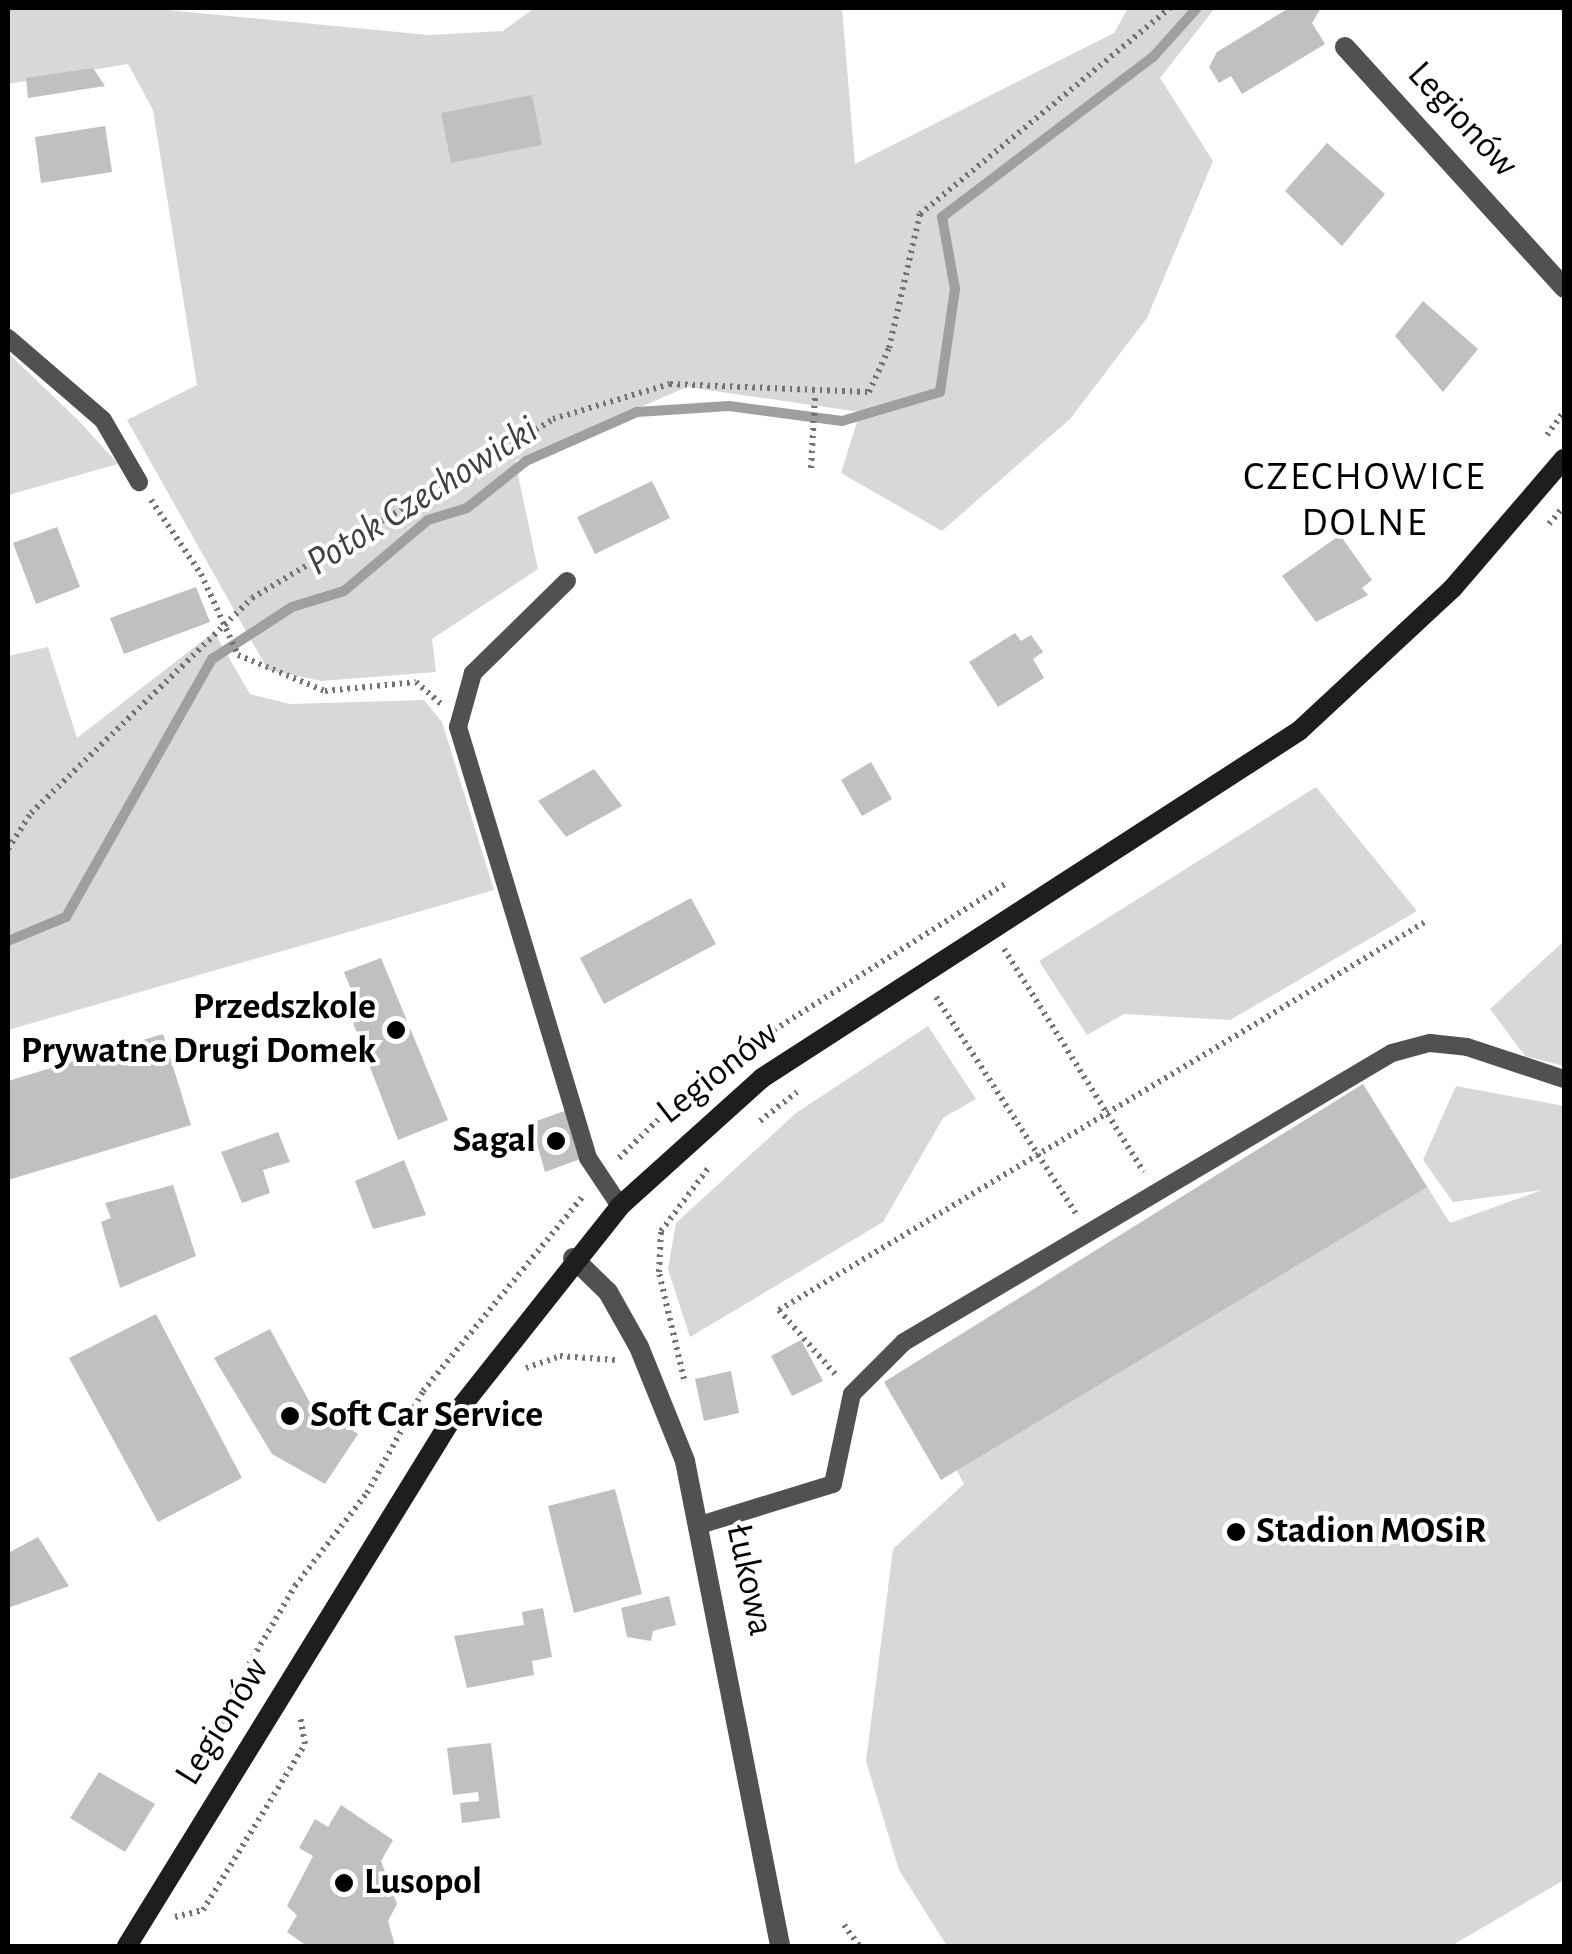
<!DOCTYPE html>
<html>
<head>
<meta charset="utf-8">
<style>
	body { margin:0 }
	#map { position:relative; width:1572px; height:1954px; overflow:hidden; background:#fff; font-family:"Alegreya Sans",sans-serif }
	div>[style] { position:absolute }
	.green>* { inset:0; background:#d8d8d8 }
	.stream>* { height:10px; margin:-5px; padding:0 5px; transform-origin:5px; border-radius:5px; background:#9f9f9f }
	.building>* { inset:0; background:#c0c0c0 }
	.path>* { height:6px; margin-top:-3px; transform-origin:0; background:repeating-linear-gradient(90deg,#737373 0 2.5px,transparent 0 7.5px) }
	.lane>* { height:18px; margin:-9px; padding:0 9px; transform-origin:9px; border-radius:9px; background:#515151 }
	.street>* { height:20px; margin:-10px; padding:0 10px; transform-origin:10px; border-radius:10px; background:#515151 }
	.secondary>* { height:20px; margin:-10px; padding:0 10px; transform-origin:10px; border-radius:10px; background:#1e1e1e }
	.dots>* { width:28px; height:28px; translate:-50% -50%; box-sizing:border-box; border:5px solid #fff; border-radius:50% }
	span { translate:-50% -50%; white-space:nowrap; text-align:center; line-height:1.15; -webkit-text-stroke:8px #fff; paint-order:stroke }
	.street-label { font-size:38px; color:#000 }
	.poi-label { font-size:38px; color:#000; font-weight:700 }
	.right { translate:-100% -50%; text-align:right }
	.left { translate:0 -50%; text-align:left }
	.neighbourhood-label { font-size:40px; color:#000; letter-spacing:2.5px }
	.water-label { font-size:40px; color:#404040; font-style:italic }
	.frame { position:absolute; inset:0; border:10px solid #000; pointer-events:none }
</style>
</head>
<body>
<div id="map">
	<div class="green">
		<div style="clip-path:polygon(8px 8px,146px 8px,429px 35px,503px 31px,534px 8px,842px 8px,855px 164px,1114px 33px,1128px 8px,1215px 8px,1160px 78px,1213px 161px,1147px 318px,1070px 419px,942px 531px,841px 473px,860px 412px,687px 387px,515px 461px,538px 569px,432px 639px,436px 672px,321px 681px,268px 670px,127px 420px,197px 385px,153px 110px,128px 64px,8px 84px)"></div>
		<div style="clip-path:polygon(8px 353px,79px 421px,118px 464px,8px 495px)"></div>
		<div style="clip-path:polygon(214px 632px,250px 694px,290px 704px,424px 700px,442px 722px,494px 890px,8px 1030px,8px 656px,48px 647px,77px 738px)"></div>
		<div style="clip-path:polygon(1316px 787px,1417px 911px,1230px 1020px,1124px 1014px,1087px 1035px,1039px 961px)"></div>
		<div style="clip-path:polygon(1564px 941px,1564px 1066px,1525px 1056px,1490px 1009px)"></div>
		<div style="clip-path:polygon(928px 1026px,976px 1099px,943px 1118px,883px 1222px,690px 1337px,668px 1269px,676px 1223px,796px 1113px)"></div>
		<div style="clip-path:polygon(1456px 1086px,1564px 1106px,1564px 1880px,1451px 1946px,947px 1946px,899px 1870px,866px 1761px,893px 1549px,964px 1484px,933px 1426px,1399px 1142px,1450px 1223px,1542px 1190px,1453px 1202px,1423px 1160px)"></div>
	</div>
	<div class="stream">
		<div style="left:8px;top:941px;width:63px;rotate:-22.5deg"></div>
		<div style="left:66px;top:917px;width:296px;rotate:-60.5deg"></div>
		<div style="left:212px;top:659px;width:95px;rotate:-33deg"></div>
		<div style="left:292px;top:607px;width:54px;rotate:-17.1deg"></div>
		<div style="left:344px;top:591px;width:110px;rotate:-40.2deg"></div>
		<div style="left:428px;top:520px;width:41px;rotate:-17.1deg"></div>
		<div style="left:467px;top:508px;width:75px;rotate:-38.5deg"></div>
		<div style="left:526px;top:461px;width:121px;rotate:-23.8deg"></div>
		<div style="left:637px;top:412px;width:92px;rotate:-3.7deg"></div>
		<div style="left:729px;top:406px;width:114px;rotate:7.6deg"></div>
		<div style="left:842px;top:421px;width:102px;rotate:-16.5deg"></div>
		<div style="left:940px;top:392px;width:104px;rotate:-81.7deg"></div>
		<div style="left:955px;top:289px;width:73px;rotate:-100.2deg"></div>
		<div style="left:942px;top:217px;width:265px;rotate:-37.2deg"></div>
		<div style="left:1153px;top:57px;width:66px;rotate:-48.1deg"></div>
	</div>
	<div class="building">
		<div style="clip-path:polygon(1289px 8px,1321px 8px,1312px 23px,1325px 44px,1242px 94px,1231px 76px,1219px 83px,1209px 67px,1217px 52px)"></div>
		<div style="clip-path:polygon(93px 68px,105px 86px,28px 98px,26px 78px)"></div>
		<div style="clip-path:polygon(532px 95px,542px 145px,451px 163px,441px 113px)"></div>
		<div style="clip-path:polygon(105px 126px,112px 172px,41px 183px,35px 137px)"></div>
		<div style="clip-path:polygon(1327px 143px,1385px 194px,1342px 246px,1285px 191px)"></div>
		<div style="clip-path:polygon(1423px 301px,1478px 349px,1443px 392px,1395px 336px)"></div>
		<div style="clip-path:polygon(652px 481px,670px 518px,595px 554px,577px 517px)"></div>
		<div style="clip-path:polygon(57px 527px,80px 587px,36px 604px,13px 543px)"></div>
		<div style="clip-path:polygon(1340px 535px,1372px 580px,1362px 588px,1368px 595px,1316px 622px,1282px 576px)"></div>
		<div style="clip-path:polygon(196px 587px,210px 622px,124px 654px,110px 618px)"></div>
		<div style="clip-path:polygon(1015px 633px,1021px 641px,1031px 635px,1043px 652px,1033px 659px,1044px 678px,998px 707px,969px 662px)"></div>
		<div style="clip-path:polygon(871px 762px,892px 799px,862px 816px,841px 780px)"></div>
		<div style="clip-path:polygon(594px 769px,622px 806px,566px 837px,538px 801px)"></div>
		<div style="clip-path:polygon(691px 898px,716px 944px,604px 1004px,580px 958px)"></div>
		<div style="clip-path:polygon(381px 958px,448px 1120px,398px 1140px,353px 1023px,363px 1019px,344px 972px)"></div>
		<div style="clip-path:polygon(163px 1034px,191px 1125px,8px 1180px,8px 1081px)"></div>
		<div style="clip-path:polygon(1363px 1084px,1427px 1187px,941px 1480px,884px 1382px)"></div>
		<div style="clip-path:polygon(567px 1110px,580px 1159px,545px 1172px,531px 1123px)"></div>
		<div style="clip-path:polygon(278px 1132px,290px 1162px,263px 1170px,270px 1193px,242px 1203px,221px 1152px)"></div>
		<div style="clip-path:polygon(404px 1160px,426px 1215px,373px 1229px,355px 1181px)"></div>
		<div style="clip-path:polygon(173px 1185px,196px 1256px,120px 1288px,101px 1222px,111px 1218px,105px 1203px)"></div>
		<div style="clip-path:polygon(156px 1314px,242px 1478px,158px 1522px,69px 1358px)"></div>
		<div style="clip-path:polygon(270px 1329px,310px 1403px,358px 1434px,325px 1484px,272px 1454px,214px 1358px)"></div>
		<div style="clip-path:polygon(801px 1340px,823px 1381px,792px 1396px,771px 1356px)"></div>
		<div style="clip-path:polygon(731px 1371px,739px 1413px,704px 1421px,695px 1379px)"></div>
		<div style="clip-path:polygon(615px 1489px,642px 1594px,574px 1613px,548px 1506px)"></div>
		<div style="clip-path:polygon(38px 1537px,69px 1586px,8px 1608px,8px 1553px)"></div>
		<div style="clip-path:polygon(669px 1596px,676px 1625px,653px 1631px,651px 1641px,627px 1637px,621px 1608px)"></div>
		<div style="clip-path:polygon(543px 1608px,552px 1657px,532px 1661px,534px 1675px,467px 1688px,454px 1636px,524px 1625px,522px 1612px)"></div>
		<div style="clip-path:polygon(491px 1743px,500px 1818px,462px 1823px,460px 1803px,479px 1801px,478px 1792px,453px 1795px,447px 1748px)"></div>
		<div style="clip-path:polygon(99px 1772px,155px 1804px,125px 1852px,70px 1818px)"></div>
		<div style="clip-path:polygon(341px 1805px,393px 1840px,381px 1861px,397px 1904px,388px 1921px,395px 1946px,307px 1946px,287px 1932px,297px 1915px,287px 1906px,313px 1856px,299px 1848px,315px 1819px,328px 1827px)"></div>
	</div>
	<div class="path">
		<div style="left:1547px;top:435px;width:29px;rotate:-54deg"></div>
		<div style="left:811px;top:468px;width:72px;rotate:-86.8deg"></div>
		<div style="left:151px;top:500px;width:89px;rotate:56deg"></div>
		<div style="left:201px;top:574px;width:89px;rotate:65.4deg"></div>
		<div style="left:238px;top:655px;width:94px;rotate:22.5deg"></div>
		<div style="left:325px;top:691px;width:91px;rotate:-5.6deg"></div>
		<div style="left:416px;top:682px;width:33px;rotate:41deg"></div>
		<div style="left:1549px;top:524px;width:23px;rotate:-50deg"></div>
		<div style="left:8px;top:849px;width:43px;rotate:-57.4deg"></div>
		<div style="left:31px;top:813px;width:308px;rotate:-44.2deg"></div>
		<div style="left:252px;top:598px;width:350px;rotate:-30.7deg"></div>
		<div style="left:553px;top:419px;width:122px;rotate:-16.7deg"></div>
		<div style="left:670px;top:384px;width:199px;rotate:2.3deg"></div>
		<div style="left:869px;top:392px;width:48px;rotate:-65.6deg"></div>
		<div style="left:889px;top:348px;width:138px;rotate:-77deg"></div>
		<div style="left:920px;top:214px;width:324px;rotate:-39.5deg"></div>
		<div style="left:1004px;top:949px;width:263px;rotate:57.9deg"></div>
		<div style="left:936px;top:997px;width:257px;rotate:57.1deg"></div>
		<div style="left:682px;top:1114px;width:13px;rotate:-122deg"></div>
		<div style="left:675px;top:1103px;width:78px;rotate:-38.8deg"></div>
		<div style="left:736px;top:1054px;width:320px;rotate:-32.3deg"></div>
		<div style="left:760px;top:1121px;width:47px;rotate:-38.1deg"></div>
		<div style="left:619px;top:1158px;width:78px;rotate:-44.5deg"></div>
		<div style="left:526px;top:1368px;width:36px;rotate:-19deg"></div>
		<div style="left:560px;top:1356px;width:55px;rotate:4.2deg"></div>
		<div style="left:835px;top:1374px;width:85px;rotate:-131.2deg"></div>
		<div style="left:779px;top:1310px;width:754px;rotate:-30.99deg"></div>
		<div style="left:684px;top:1379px;width:110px;rotate:-103.2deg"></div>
		<div style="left:659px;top:1272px;width:41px;rotate:-87.2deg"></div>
		<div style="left:661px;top:1231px;width:81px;rotate:-53deg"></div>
		<div style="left:739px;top:1576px;width:37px;rotate:-90deg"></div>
		<div style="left:219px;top:1738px;width:50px;rotate:-72.6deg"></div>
		<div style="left:234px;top:1690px;width:121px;rotate:-59.6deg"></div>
		<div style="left:295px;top:1586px;width:118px;rotate:-52.3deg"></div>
		<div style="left:367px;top:1493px;width:116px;rotate:-61.2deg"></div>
		<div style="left:423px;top:1391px;width:252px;rotate:-50.6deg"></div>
		<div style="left:175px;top:1917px;width:29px;rotate:-14deg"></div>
		<div style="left:203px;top:1910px;width:195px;rotate:-58.4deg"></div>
		<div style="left:305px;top:1744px;width:28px;rotate:-100deg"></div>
		<div style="left:844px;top:1925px;width:26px;rotate:54deg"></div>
	</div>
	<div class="lane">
		<div style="left:8px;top:338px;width:125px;rotate:40.8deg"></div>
		<div style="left:103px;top:420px;width:72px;rotate:59.9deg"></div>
		<div style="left:567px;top:581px;width:132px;rotate:135.6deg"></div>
		<div style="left:473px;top:673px;width:56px;rotate:105.5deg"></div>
		<div style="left:458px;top:727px;width:450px;rotate:73.2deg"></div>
		<div style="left:588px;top:1158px;width:58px;rotate:56.3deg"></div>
		<div style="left:703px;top:1524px;width:136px;rotate:-17.1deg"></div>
		<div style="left:833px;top:1484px;width:92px;rotate:-78.1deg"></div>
		<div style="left:852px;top:1394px;width:74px;rotate:-45deg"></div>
		<div style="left:904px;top:1342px;width:567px;rotate:-30.63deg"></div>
		<div style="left:1392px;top:1053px;width:39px;rotate:-15deg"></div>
		<div style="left:1430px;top:1043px;width:37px;rotate:6deg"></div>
		<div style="left:1467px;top:1047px;width:102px;rotate:18.3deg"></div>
	</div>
	<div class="street">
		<div style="left:1345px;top:47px;width:326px;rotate:47.7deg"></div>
		<div style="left:573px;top:1258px;width:49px;rotate:44.2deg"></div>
		<div style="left:608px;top:1292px;width:63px;rotate:60.6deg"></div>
		<div style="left:639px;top:1347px;width:123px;rotate:68deg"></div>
		<div style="left:685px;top:1461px;width:494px;rotate:78.9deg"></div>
	</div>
	<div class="secondary">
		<div style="left:127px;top:1946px;width:621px;rotate:-58.36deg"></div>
		<div style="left:453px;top:1417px;width:269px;rotate:-51.6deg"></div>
		<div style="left:620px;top:1206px;width:191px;rotate:-42deg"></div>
		<div style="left:762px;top:1078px;width:639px;rotate:-32.87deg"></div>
		<div style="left:1299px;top:731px;width:209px;rotate:-42.9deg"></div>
		<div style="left:1452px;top:589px;width:172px;rotate:-49.3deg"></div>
	</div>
	<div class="dots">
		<div style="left:396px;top:1030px;background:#000"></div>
		<div style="left:556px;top:1141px;background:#000"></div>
		<div style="left:290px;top:1416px;background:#000"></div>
		<div style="left:1236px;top:1532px;background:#000"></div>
		<div style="left:344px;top:1883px;background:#000"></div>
	</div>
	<div class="street-label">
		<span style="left:1462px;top:120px;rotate:47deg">Legionów</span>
		<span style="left:718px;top:1073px;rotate:-38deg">Legionów</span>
		<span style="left:749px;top:1580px;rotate:78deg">Łukowa</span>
		<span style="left:223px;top:1722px;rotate:-58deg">Legionów</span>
	</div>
	<div class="poi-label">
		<span class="right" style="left:376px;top:1030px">Przedszkole<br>Prywatne Drugi Domek</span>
		<span class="right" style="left:536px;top:1141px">Sagal</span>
		<span class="left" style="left:310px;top:1416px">Soft Car Service</span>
		<span class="left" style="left:1256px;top:1532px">Stadion MOSiR</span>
		<span class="left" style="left:364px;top:1883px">Lusopol</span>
	</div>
	<div class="neighbourhood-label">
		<span style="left:1365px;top:500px">CZECHOWICE<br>DOLNE</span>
	</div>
	<div class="water-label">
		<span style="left:422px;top:496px;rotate:-32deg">Potok Czechowicki</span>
	</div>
	<div class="frame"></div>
</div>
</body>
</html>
